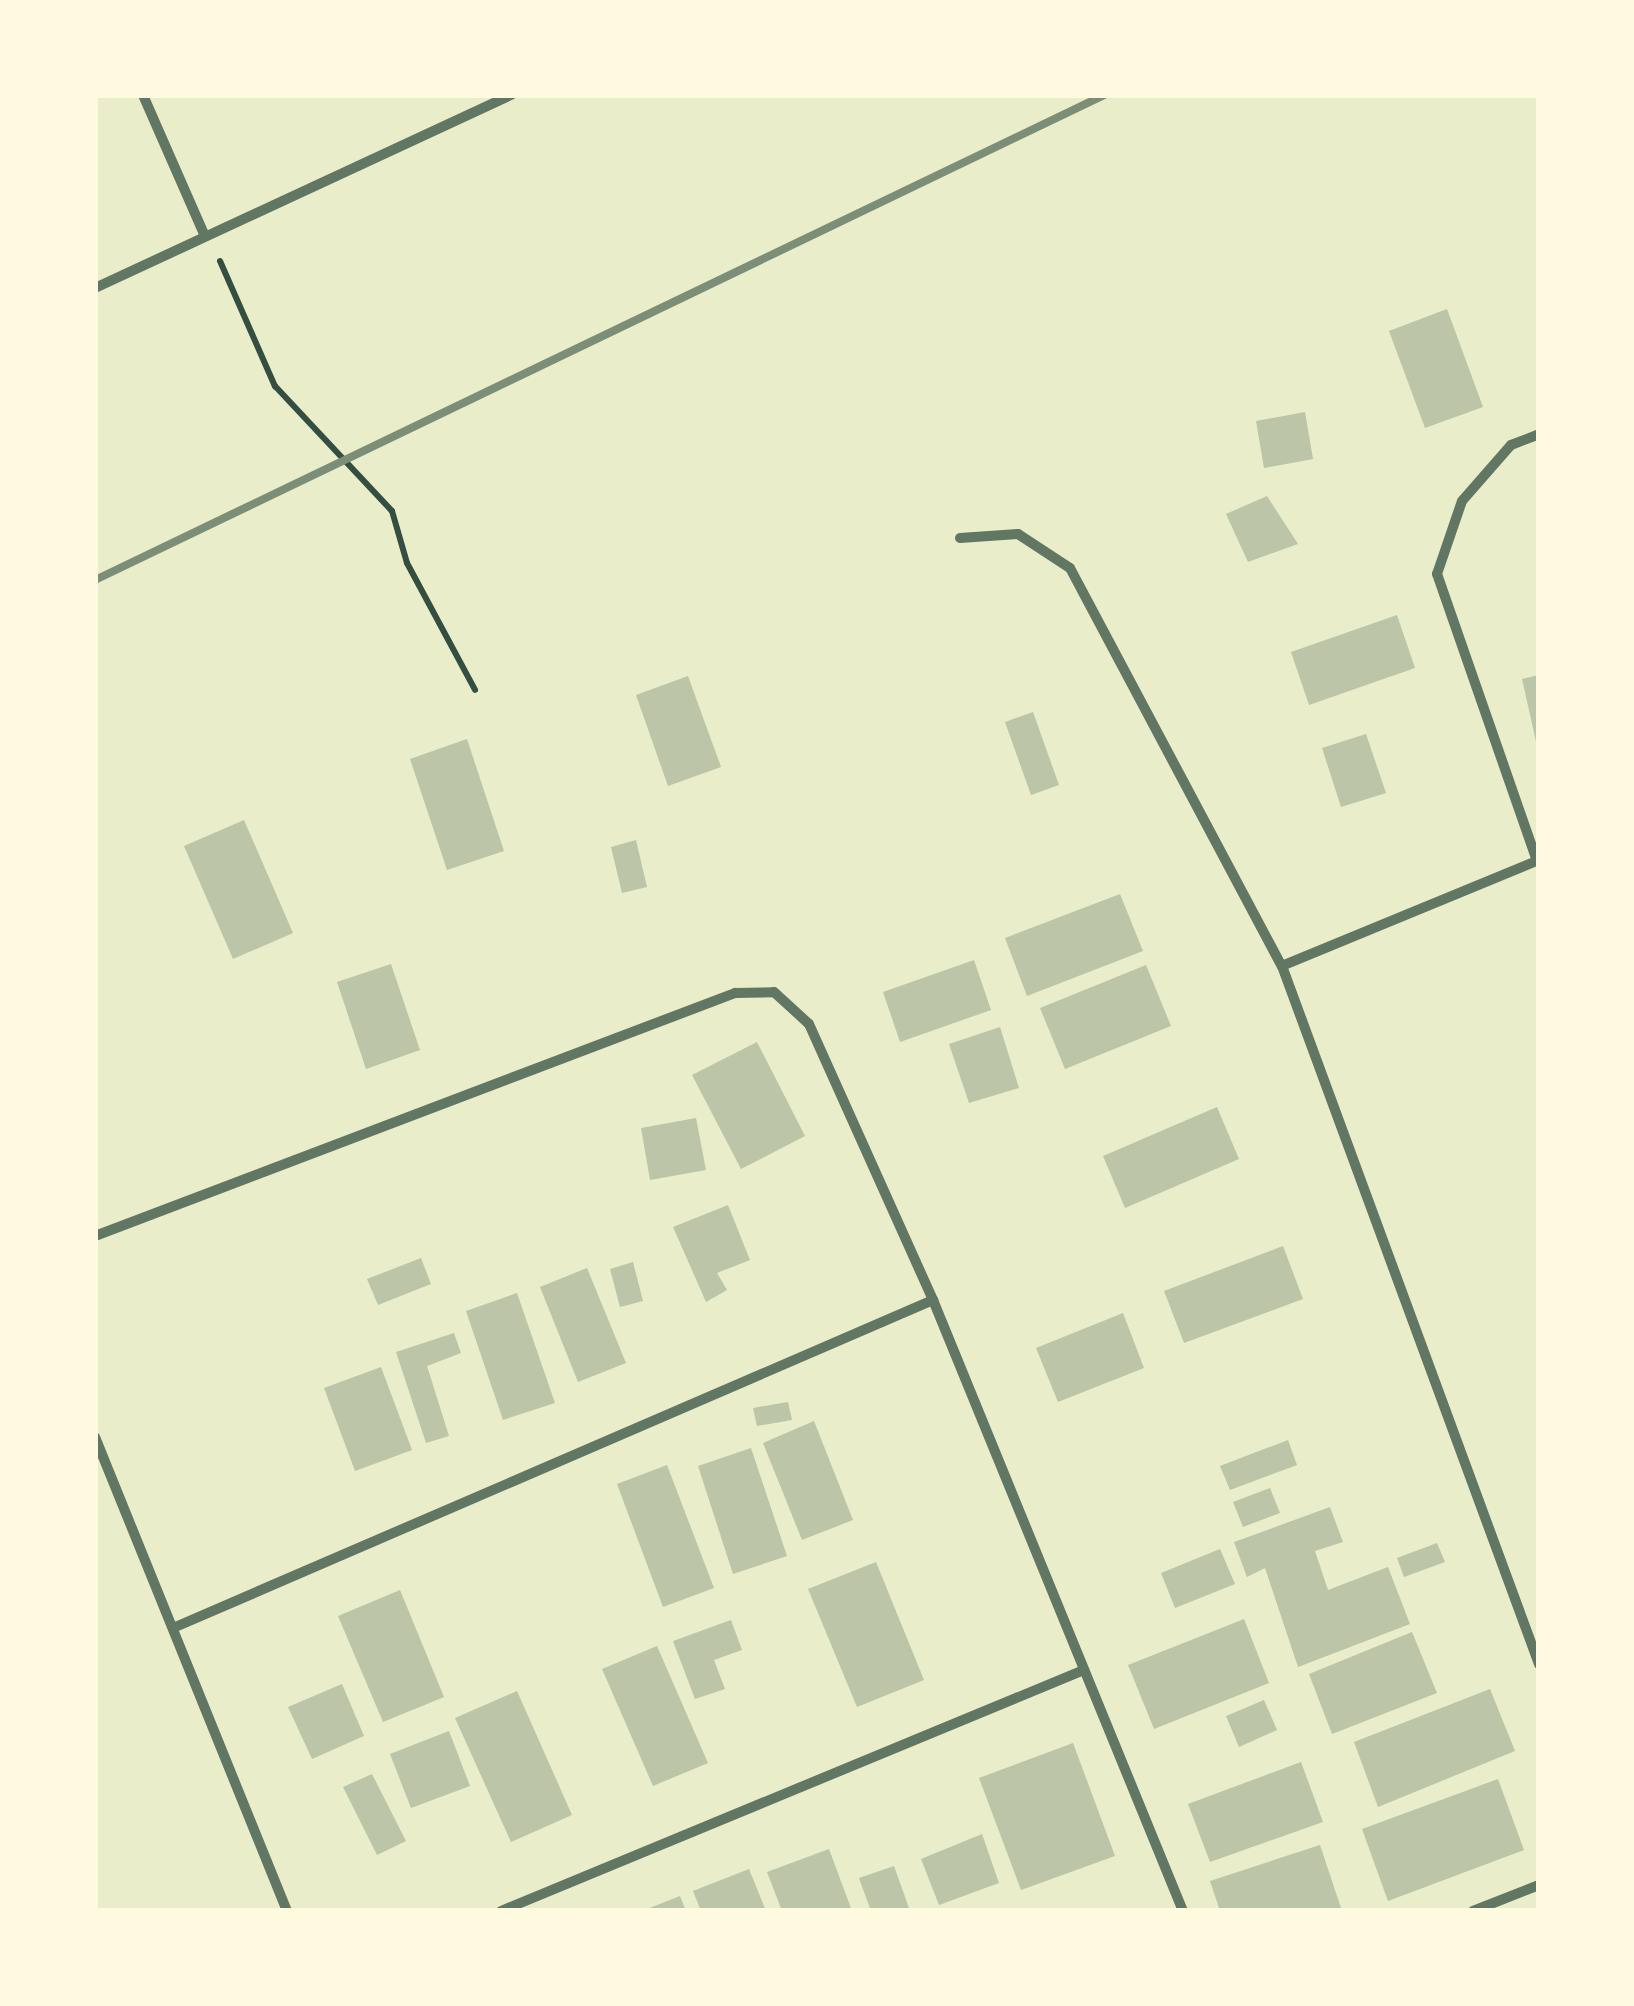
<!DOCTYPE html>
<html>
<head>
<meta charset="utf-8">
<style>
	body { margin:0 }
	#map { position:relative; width:1634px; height:2006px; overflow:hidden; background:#e9edc9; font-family:"Asap Condensed",sans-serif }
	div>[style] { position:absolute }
	.building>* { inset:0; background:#bcc5a7 }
	.path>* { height:6px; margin:-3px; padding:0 3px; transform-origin:3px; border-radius:3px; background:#344e41 }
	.minor>* { height:10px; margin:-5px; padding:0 5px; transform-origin:5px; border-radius:5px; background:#617663 }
	.rail>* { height:8px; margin:-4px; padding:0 4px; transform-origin:4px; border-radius:4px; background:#7c8e77 }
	span { translate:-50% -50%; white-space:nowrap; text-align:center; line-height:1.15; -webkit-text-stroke:10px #fefae0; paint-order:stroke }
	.frame { position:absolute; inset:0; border:98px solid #fefae0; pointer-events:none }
</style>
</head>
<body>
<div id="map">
	<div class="building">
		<div style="clip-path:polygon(1447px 309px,1483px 407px,1425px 428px,1389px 331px)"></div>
		<div style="clip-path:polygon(1305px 412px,1313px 459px,1264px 468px,1256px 421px)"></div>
		<div style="clip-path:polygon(1267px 496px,1298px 544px,1248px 562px,1226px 514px)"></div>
		<div style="clip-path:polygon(1397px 615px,1415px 668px,1309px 705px,1291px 652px)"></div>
		<div style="clip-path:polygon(1539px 675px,1539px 746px,1537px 746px,1522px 679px)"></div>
		<div style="clip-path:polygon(688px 676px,721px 767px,668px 786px,636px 695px)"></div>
		<div style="clip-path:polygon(1033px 712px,1059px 785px,1031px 795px,1005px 722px)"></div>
		<div style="clip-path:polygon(1366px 734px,1386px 793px,1341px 807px,1322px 748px)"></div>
		<div style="clip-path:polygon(467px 739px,504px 851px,447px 870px,410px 759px)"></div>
		<div style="clip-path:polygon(244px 820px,293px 933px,233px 959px,184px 846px)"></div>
		<div style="clip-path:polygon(636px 840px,647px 887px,622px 893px,611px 847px)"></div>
		<div style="clip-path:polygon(1120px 894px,1143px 951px,1027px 996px,1005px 938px)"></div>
		<div style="clip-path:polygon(974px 960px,991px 1010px,900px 1042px,883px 992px)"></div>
		<div style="clip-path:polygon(391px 964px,420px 1050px,366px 1069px,337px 982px)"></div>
		<div style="clip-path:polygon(1146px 965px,1171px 1026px,1065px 1069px,1040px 1008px)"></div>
		<div style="clip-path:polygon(1000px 1027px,1019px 1088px,969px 1103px,949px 1044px)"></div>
		<div style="clip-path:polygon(757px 1042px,805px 1136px,741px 1169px,692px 1075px)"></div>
		<div style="clip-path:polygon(1217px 1107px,1239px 1159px,1125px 1208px,1103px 1156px)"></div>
		<div style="clip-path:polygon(696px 1118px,706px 1170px,650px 1180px,641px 1128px)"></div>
		<div style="clip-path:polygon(728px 1205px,750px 1260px,717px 1273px,727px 1290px,706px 1302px,673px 1227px)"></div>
		<div style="clip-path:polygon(1283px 1246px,1303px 1299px,1184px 1343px,1164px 1291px)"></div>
		<div style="clip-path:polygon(421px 1258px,431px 1284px,378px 1305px,367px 1279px)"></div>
		<div style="clip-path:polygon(633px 1262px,643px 1301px,620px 1307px,610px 1269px)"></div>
		<div style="clip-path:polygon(587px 1268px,626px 1363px,578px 1382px,540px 1287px)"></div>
		<div style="clip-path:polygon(517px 1293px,555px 1403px,503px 1420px,466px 1311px)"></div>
		<div style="clip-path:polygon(1123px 1313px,1144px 1368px,1058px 1402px,1036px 1348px)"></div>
		<div style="clip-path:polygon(454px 1333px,461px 1353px,427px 1366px,449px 1436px,426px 1443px,396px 1352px)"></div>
		<div style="clip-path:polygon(381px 1367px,412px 1450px,355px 1471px,324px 1388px)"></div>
		<div style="clip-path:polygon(788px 1402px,792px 1420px,757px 1426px,753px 1408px)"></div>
		<div style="clip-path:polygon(814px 1421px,853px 1520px,802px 1540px,763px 1443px)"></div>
		<div style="clip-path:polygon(1288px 1440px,1297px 1465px,1230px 1490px,1220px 1466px)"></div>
		<div style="clip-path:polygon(751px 1448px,787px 1556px,733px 1574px,698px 1466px)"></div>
		<div style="clip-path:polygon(667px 1465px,714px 1588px,663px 1607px,617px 1484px)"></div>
		<div style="clip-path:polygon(1270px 1488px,1280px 1513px,1243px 1527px,1233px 1502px)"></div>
		<div style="clip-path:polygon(1330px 1507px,1343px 1542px,1315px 1551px,1328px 1590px,1388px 1567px,1410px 1624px,1298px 1667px,1265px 1568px,1247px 1577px,1234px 1542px)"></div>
		<div style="clip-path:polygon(1437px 1543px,1445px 1562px,1404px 1577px,1397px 1558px)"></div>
		<div style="clip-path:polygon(1220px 1549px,1235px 1584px,1175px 1608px,1161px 1573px)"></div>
		<div style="clip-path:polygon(876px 1562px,924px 1680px,857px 1707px,808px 1589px)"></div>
		<div style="clip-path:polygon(400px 1590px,444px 1697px,383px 1722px,338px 1616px)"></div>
		<div style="clip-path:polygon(1244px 1619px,1269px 1683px,1154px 1729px,1128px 1665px)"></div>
		<div style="clip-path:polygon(731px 1620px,742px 1650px,714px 1660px,725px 1689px,695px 1699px,673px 1641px)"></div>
		<div style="clip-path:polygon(1412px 1632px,1437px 1693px,1332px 1734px,1309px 1674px)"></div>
		<div style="clip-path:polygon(657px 1646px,708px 1763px,653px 1786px,602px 1669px)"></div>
		<div style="clip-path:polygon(342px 1684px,364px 1736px,312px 1759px,288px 1707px)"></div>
		<div style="clip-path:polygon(1490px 1689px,1515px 1751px,1378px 1807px,1354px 1742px)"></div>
		<div style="clip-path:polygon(517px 1691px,572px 1815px,511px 1842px,455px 1718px)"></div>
		<div style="clip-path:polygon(1264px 1700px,1277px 1730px,1239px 1747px,1226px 1716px)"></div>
		<div style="clip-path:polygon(449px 1731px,470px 1786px,411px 1808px,390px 1754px)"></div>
		<div style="clip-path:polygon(1073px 1743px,1115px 1856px,1021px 1890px,979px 1778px)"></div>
		<div style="clip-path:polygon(1301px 1762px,1323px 1822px,1210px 1862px,1188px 1804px)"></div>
		<div style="clip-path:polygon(372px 1774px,406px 1841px,377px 1855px,343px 1787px)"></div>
		<div style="clip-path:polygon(1498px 1779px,1524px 1850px,1388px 1901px,1362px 1829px)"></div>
		<div style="clip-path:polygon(982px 1834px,999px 1883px,939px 1905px,921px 1859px)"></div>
		<div style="clip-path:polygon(1320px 1845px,1342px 1911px,1220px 1911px,1210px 1881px)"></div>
		<div style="clip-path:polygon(829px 1849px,852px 1911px,782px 1911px,767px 1872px)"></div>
		<div style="clip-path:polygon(894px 1866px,910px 1911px,871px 1911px,859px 1878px)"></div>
		<div style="clip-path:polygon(749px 1869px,766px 1911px,701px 1911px,693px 1891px)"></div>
		<div style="clip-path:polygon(680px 1896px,686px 1911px,642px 1911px)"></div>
	</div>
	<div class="path">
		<div style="left:220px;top:261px;width:137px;rotate:66.3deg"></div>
		<div style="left:275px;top:386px;width:171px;rotate:46.9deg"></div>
		<div style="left:392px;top:511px;width:54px;rotate:73.9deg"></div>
		<div style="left:407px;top:563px;width:144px;rotate:61.8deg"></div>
	</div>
	<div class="minor">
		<div style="left:143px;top:95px;width:152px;rotate:66.3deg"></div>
		<div style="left:95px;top:288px;width:459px;rotate:-24.9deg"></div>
		<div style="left:960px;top:538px;width:58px;rotate:-3.9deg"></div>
		<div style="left:1018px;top:534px;width:62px;rotate:33.2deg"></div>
		<div style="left:1070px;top:568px;width:451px;rotate:62deg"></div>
		<div style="left:1539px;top:860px;width:278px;rotate:157.6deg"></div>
		<div style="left:1282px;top:966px;width:744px;rotate:69.79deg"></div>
		<div style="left:1537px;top:861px;width:304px;rotate:-109.2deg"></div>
		<div style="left:1437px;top:574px;width:77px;rotate:-71.1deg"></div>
		<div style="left:1462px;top:501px;width:74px;rotate:-48.8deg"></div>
		<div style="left:1511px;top:445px;width:30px;rotate:-21deg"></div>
		<div style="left:95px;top:1236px;width:685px;rotate:-20.79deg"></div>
		<div style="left:735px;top:993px;width:39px;rotate:-1deg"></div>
		<div style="left:774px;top:992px;width:47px;rotate:42.4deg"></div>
		<div style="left:809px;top:1024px;width:303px;rotate:65.8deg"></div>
		<div style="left:95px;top:1437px;width:511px;rotate:67.95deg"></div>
		<div style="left:173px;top:1628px;width:828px;rotate:-23.34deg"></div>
		<div style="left:933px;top:1300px;width:660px;rotate:67.75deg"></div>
		<div style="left:501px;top:1911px;width:631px;rotate:-22.46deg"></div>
		<div style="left:1473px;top:1911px;width:71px;rotate:-21.5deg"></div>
	</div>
	<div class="rail">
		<div style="left:95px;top:580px;width:1120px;rotate:-25.67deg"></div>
	</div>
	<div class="frame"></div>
</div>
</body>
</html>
